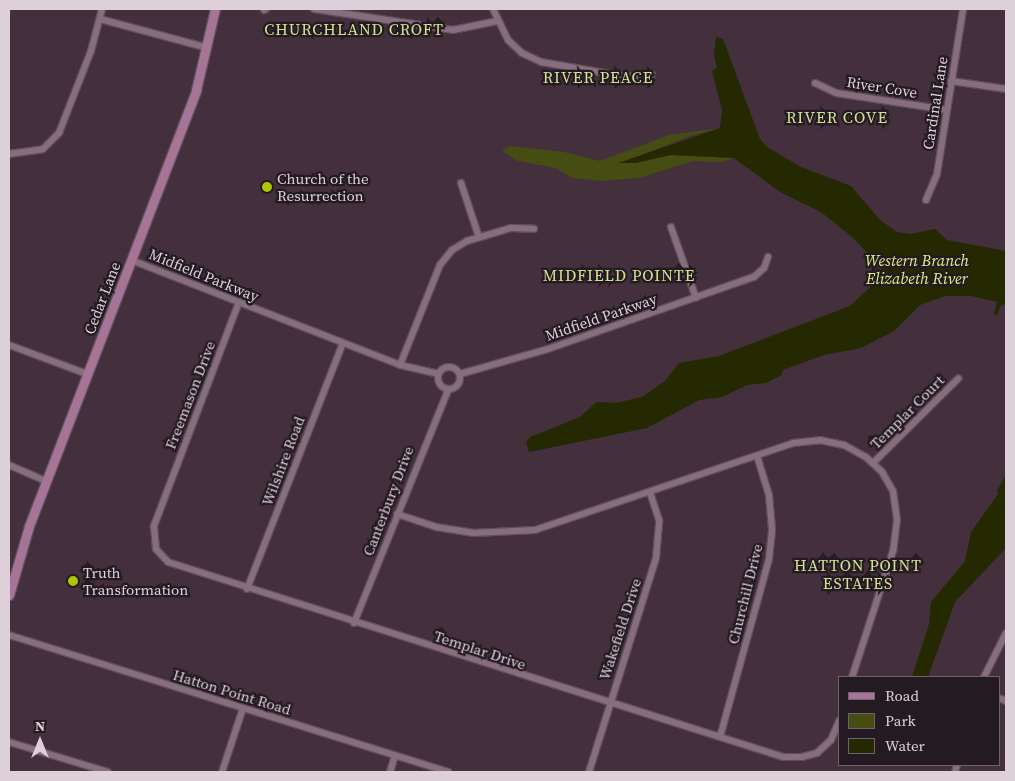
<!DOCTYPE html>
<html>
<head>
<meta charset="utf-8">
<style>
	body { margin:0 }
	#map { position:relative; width:1015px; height:781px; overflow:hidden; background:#442f3d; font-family:"Source Serif 4",serif }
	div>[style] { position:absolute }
	.green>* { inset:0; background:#454d13 }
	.water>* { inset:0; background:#242901 }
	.roads { filter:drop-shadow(1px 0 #604e5a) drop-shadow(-1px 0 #604e5a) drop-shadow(0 1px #604e5a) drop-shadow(0 -1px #604e5a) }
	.minor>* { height:6px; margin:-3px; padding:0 3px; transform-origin:3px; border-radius:3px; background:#876e7f }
	.minor>.ring { margin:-3px; padding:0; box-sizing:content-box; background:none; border:6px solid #876e7f; border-radius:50% }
	.secondary>* { height:9px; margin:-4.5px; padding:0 4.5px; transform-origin:4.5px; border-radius:4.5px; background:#a57497 }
	.dots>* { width:14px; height:14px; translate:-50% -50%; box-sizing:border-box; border:2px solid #241a21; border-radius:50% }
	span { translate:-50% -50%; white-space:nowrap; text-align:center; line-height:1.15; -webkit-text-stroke:4.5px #241a21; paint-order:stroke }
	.street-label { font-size:15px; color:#ded0d9 }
	.poi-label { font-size:15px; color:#ded0d9 }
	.left { translate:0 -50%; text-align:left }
	.neighbourhood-label { font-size:16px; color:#d1e093; letter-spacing:1px }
	.water-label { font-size:16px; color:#daed85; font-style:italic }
	.frame { position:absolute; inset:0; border:10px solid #ded0d9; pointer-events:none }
	.legend { position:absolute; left:838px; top:676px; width:162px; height:90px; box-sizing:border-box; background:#241a21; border:1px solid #6e636b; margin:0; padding:6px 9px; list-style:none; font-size:15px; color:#ded0d9 }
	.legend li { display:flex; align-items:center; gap:10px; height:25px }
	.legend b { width:25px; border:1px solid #6e636b }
	.north { position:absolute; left:15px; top:716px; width:50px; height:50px; -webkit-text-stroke:4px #241a21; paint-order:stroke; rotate:0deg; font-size:14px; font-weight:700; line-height:20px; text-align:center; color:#ded0d9 }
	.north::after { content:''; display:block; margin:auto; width:18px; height:22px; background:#ded0d9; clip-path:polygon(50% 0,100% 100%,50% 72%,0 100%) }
</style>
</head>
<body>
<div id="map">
	<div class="green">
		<div style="clip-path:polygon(720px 128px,690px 136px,621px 163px,671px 155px,734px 158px,722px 162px,693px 161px,639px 178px,601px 181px,572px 178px,556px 168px,518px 161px,502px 151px,510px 146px,564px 152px,600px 161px,669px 135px)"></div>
	</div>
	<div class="water">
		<div style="clip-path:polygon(716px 37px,723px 39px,760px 139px,767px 147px,801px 167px,851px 186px,880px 220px,897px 232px,910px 234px,935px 229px,947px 240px,1006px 251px,1006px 304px,1001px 305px,997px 315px,994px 314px,997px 302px,972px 296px,945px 296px,920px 305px,894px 331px,861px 348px,824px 355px,783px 370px,782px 375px,766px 383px,747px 385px,722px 397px,699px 400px,647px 428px,529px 452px,526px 442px,530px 437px,580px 417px,597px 402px,615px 403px,642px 397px,665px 381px,679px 363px,719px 356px,850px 306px,880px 278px,881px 267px,852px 237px,821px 212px,780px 192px,734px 158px,671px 155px,636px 163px,618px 163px,720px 128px,722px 110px,712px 71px,717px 68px,714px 55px)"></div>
		<div style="clip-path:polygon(1006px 474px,1006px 548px,955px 602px,928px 677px,912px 677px,929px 624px,931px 602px,965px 561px,971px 532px,998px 494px,997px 491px)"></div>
	</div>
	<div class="roads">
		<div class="minor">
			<div style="left:314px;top:9px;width:141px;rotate:8.6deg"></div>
			<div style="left:453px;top:30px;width:45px;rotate:-11.6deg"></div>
			<div style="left:493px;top:9px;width:34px;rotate:64deg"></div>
			<div style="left:508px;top:40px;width:19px;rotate:43deg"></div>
			<div style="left:522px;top:53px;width:21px;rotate:25deg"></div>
			<div style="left:541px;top:62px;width:88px;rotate:9.8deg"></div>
			<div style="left:628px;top:77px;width:24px;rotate:-7deg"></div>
			<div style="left:264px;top:10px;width:2px;rotate:-27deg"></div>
			<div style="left:100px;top:19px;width:112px;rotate:15deg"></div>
			<div style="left:951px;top:81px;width:56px;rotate:8.3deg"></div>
			<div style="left:815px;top:83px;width:23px;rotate:25deg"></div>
			<div style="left:836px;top:93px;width:112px;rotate:8.7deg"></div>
			<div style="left:9px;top:154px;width:34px;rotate:-8deg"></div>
			<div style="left:43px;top:149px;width:23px;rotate:-45deg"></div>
			<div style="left:59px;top:133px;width:88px;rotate:-68.7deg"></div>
			<div style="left:91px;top:51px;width:43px;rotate:-75.3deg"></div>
			<div style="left:461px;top:183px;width:57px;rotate:71.6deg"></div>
			<div style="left:926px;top:200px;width:28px;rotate:-67deg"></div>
			<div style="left:937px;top:174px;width:167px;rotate:-81deg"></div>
			<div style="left:671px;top:227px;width:75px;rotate:70.6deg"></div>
			<div style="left:131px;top:260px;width:289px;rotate:21.3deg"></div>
			<div style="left:400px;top:365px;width:39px;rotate:13deg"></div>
			<div style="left:239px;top:302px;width:240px;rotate:110.8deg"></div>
			<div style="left:154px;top:526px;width:23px;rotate:85deg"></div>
			<div style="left:156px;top:549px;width:18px;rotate:47deg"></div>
			<div style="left:168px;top:562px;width:645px;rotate:17.59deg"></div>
			<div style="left:783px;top:757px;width:19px"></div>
			<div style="left:802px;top:757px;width:16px;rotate:-15deg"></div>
			<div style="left:817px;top:753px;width:19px;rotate:-43deg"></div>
			<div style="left:831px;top:740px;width:21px;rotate:-67deg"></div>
			<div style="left:9px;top:345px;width:83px;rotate:20.4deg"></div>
			<div style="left:400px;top:365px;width:108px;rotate:-68.2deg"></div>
			<div style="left:440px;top:265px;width:19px;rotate:-51deg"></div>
			<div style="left:452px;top:250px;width:17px;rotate:-31deg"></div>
			<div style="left:467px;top:241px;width:46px;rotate:-16.5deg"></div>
			<div style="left:511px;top:228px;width:23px;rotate:2deg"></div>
			<div class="ring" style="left:438px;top:367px;width:16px;height:16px"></div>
			<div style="left:460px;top:374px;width:91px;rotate:-15.9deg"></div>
			<div style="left:548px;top:349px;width:218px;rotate:-19.3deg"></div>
			<div style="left:754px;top:277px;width:13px;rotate:-42deg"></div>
			<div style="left:764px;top:268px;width:12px;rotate:-70deg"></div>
			<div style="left:873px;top:463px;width:120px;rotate:-44.7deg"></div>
			<div style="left:9px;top:465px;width:40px;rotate:23.4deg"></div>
			<div style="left:397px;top:514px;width:41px;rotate:18.4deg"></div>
			<div style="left:436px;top:527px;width:37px;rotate:9deg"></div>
			<div style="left:473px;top:533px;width:62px;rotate:-2.8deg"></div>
			<div style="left:535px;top:530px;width:272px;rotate:-18.6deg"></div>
			<div style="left:793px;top:443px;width:27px;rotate:-6deg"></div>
			<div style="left:820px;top:440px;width:25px;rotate:12deg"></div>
			<div style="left:844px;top:445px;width:25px;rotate:29deg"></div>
			<div style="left:866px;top:457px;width:22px;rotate:43deg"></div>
			<div style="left:882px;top:472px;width:22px;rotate:60deg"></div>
			<div style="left:893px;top:491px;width:29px;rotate:82deg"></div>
			<div style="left:897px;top:520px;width:31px;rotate:97deg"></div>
			<div style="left:893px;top:551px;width:133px;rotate:108deg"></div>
			<div style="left:247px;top:589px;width:264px;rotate:-68.7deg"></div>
			<div style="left:354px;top:623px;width:251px;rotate:-68deg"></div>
			<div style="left:9px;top:635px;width:460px;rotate:17.3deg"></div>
			<div style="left:984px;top:677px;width:49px;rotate:-63.4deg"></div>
			<div style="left:999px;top:698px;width:8px;rotate:23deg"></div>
			<div style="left:720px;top:737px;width:185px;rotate:-74.6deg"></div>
			<div style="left:769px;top:559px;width:30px;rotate:-84deg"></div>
			<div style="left:772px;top:529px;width:34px;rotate:-95deg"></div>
			<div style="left:769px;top:495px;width:41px;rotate:-107.1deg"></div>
			<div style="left:9px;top:742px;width:103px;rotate:16.9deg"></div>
			<div style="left:222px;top:772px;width:67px;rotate:-71.8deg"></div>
			<div style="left:390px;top:772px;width:17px;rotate:-73deg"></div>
			<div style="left:589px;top:772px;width:224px;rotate:-72.6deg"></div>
			<div style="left:656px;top:558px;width:38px;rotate:-85deg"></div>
			<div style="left:659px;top:520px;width:29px;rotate:-108deg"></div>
			<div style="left:955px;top:772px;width:7px;rotate:-74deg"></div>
		</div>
		<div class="secondary">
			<div style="left:9px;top:595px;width:72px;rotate:-73.8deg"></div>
			<div style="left:29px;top:526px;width:467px;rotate:-69deg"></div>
			<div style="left:196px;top:90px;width:83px;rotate:-76.8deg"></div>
		</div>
	</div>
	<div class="dots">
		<div style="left:267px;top:187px;background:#b0c502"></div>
		<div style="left:73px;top:581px;background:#b0c502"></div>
	</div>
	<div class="street-label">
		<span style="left:882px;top:87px;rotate:9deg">River Cove</span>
		<span style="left:935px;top:103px;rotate:-81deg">Cardinal Lane</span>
		<span style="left:204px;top:275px;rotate:22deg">Midfield Parkway</span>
		<span style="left:102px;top:298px;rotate:-69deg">Cedar Lane</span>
		<span style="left:601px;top:317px;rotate:-19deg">Midfield Parkway</span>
		<span style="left:190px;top:395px;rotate:-69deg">Freemason Drive</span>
		<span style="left:907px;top:412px;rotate:-45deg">Templar Court</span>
		<span style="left:283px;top:461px;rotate:-69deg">Wilshire Road</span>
		<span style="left:388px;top:501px;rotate:-69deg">Canterbury Drive</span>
		<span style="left:745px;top:594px;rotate:-76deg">Churchill Drive</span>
		<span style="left:620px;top:629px;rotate:-72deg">Wakefield Drive</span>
		<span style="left:480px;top:650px;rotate:18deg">Templar Drive</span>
		<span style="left:232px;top:692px;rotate:17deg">Hatton Point Road</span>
	</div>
	<div class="poi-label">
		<span class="left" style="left:277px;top:187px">Church of the<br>Resurrection</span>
		<span class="left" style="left:83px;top:581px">Truth<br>Transformation</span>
	</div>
	<div class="neighbourhood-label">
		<span style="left:354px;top:29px">CHURCHLAND CROFT</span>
		<span style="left:598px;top:77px">RIVER PEACE</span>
		<span style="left:837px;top:117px">RIVER COVE</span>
		<span style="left:619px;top:275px">MIDFIELD POINTE</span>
		<span style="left:858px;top:574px">HATTON POINT<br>ESTATES</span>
	</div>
	<div class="water-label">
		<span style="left:917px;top:269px">Western Branch<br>Elizabeth River</span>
	</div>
	<div class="frame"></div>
	<ul class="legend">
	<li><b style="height:6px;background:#a57497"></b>Road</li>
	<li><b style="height:14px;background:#454d13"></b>Park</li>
	<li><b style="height:14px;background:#242901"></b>Water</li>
	</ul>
	<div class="north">N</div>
</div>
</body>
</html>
